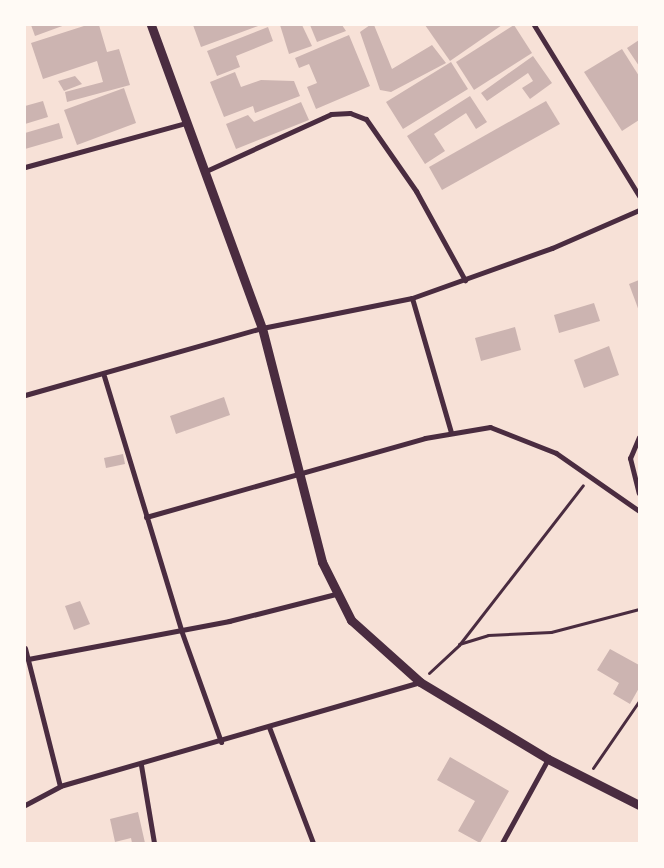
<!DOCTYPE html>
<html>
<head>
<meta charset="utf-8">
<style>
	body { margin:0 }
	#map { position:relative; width:664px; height:868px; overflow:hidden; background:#f7e1d7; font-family:Quicksand,sans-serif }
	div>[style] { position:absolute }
	.building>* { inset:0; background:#ccb4b1 }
	.path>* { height:3px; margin:-1.5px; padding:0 1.5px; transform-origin:1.5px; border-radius:1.5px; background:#4a2c40 }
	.minor>* { height:5px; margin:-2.5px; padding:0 2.5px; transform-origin:2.5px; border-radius:2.5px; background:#4a2c40 }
	.tertiary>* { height:9px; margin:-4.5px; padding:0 4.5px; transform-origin:4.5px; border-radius:4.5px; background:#4a2c40 }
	span { translate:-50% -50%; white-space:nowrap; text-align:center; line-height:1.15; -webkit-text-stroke:5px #fffaf5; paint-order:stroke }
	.frame { position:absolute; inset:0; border:26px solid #fffaf5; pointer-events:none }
</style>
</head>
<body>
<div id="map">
	<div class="building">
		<div style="clip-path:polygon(31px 25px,65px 25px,35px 36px)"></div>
		<div style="clip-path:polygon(87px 25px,99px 25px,107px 52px,119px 49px,130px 85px,67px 102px,65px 92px,103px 82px,97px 61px,43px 79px,31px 43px)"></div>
		<div style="clip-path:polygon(193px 25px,261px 25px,201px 47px)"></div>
		<div style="clip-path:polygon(280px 25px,302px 25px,312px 46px,289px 54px)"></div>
		<div style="clip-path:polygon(310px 25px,342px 25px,346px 31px,317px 42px)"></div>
		<div style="clip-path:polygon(370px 25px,374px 25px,392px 69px,432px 45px,446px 63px,391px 92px,380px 90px,360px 32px)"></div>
		<div style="clip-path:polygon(425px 25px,502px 25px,450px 61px)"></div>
		<div style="clip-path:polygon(514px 25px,532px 53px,474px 90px,456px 62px)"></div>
		<div style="clip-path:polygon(268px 27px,273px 41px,236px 56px,240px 67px,217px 76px,207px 51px)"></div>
		<div style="clip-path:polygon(349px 35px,370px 86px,316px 109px,307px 87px,317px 83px,309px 64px,299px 68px,295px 58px)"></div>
		<div style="clip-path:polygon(639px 40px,639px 66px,627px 48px)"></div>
		<div style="clip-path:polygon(622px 49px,639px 76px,639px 120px,622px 131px,584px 72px)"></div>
		<div style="clip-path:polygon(533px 56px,552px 83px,530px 99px,522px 88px,533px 81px,528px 73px,487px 101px,481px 93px)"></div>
		<div style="clip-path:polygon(451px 62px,468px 89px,403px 129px,386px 102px)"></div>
		<div style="clip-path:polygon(235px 72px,241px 87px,261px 80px,294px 81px,300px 96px,255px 113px,253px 106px,224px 117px,210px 82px)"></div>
		<div style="clip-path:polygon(75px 76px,82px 84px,64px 91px,58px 81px)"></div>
		<div style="clip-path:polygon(124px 88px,136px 123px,77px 145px,64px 110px)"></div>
		<div style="clip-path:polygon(470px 96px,487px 122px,476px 129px,466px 113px,434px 134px,445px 151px,425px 164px,407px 136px)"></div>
		<div style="clip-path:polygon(43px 101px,48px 117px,25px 124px,25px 106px)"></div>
		<div style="clip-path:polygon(546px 101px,560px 124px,442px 190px,429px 167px)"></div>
		<div style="clip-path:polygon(301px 102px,309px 120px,236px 149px,226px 124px,248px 115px,254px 122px)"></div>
		<div style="clip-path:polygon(59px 123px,63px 138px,25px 149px,25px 133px)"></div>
		<div style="clip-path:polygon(639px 280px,639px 311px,629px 284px)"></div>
		<div style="clip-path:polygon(594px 303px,600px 321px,559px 333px,554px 315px)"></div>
		<div style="clip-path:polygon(515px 327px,521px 350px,481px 361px,475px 338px)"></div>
		<div style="clip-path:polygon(609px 346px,619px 375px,584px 388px,574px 360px)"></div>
		<div style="clip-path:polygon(224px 397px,230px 415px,176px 434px,170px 416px)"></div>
		<div style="clip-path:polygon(123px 454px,125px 464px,106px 468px,104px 458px)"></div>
		<div style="clip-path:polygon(80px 601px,90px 624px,74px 630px,65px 606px)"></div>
		<div style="clip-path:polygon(610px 649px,639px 665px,639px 688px,630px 704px,613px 694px,619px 683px,597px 670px)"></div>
		<div style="clip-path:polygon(450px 757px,509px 791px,480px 843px,458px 831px,475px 801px,437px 780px)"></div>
		<div style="clip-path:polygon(138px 812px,145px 843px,132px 843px,131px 838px,115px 842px,110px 819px)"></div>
	</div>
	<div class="path">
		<div style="left:459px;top:644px;width:30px;rotate:-17deg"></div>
		<div style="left:488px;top:635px;width:63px;rotate:-2.7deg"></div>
		<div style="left:551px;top:632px;width:91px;rotate:-14.6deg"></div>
		<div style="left:429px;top:673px;width:41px;rotate:-43deg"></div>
		<div style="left:459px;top:645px;width:202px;rotate:-52.2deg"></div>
		<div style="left:593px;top:768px;width:81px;rotate:-55.5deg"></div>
	</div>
	<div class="minor">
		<div style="left:534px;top:25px;width:201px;rotate:58.4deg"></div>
		<div style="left:25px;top:167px;width:167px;rotate:-15.3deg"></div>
		<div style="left:206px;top:171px;width:137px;rotate:-24.5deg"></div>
		<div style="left:331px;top:114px;width:19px;rotate:-3deg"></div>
		<div style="left:350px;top:113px;width:17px;rotate:21deg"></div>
		<div style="left:366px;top:119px;width:88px;rotate:55.2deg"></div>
		<div style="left:416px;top:191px;width:102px;rotate:61.2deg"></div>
		<div style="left:412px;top:298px;width:140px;rotate:73.8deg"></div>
		<div style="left:104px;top:376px;width:265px;rotate:73.1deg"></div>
		<div style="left:181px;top:630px;width:119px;rotate:70.3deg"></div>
		<div style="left:25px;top:395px;width:246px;rotate:-15.8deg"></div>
		<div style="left:262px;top:328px;width:153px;rotate:-11.3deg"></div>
		<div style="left:412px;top:298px;width:149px;rotate:-19.7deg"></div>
		<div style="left:552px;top:248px;width:95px;rotate:-23.6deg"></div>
		<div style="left:639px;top:437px;width:23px;rotate:113deg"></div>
		<div style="left:630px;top:458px;width:36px;rotate:76deg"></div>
		<div style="left:146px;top:517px;width:290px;rotate:-15.8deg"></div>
		<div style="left:425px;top:438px;width:66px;rotate:-9.6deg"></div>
		<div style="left:490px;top:427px;width:71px;rotate:21.5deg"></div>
		<div style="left:556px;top:453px;width:101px;rotate:34.9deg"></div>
		<div style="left:25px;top:648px;width:142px;rotate:75.8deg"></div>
		<div style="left:28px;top:659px;width:205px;rotate:-10.7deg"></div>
		<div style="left:229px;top:621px;width:110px;rotate:-14.2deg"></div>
		<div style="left:269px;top:727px;width:124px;rotate:69.2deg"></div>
		<div style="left:141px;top:765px;width:79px;rotate:80.5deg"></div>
		<div style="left:25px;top:805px;width:40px;rotate:-28deg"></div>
		<div style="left:60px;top:786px;width:375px;rotate:-16.1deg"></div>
		<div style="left:502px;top:843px;width:96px;rotate:-61.3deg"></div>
	</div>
	<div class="tertiary">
		<div style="left:151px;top:25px;width:323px;rotate:69.9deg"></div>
		<div style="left:262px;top:328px;width:242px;rotate:75.6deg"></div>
		<div style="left:322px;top:562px;width:65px;rotate:63.4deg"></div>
		<div style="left:351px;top:620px;width:93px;rotate:41.9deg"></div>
		<div style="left:420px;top:682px;width:149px;rotate:31deg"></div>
		<div style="left:548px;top:759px;width:102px;rotate:26.8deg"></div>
	</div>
	<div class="frame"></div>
</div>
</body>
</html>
